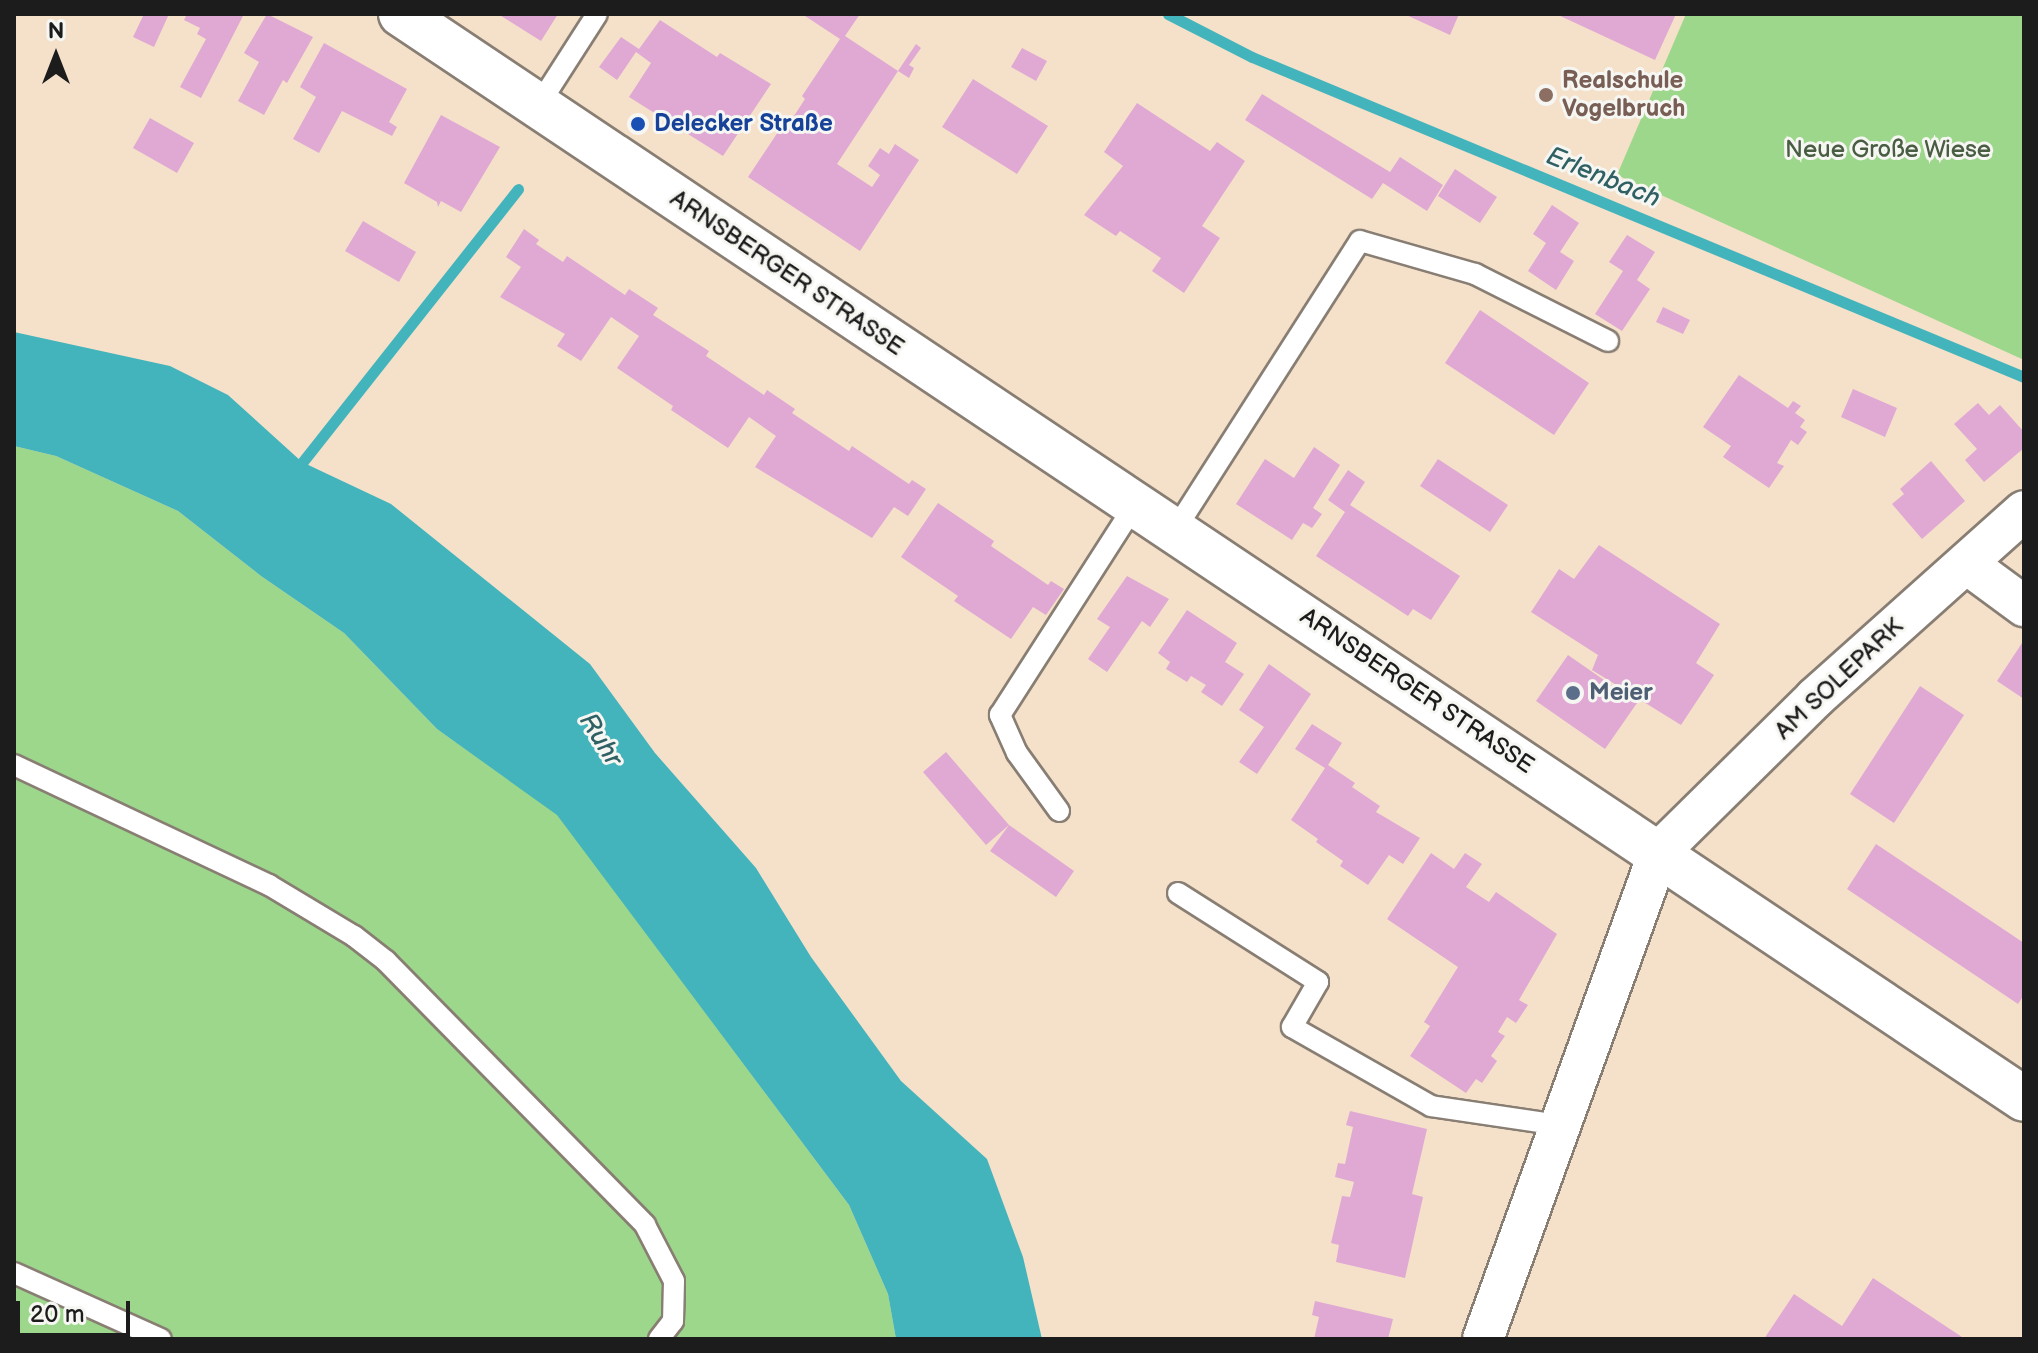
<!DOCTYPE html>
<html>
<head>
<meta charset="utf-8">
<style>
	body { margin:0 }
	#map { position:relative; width:2038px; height:1353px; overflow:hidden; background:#f5e1ca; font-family:"Balsamiq Sans",sans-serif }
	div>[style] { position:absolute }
	.green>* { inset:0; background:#9dd78b }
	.water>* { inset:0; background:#44b4bc }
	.stream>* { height:11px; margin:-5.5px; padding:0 5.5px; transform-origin:5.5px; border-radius:5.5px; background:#44b4bc }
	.building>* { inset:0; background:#dfa9d3 }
	.roads { filter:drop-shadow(2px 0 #887e73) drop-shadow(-2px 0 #887e73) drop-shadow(0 2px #887e73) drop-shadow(0 -2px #887e73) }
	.lane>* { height:20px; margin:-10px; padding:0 10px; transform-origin:10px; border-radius:10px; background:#fff }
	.street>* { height:40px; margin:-20px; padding:0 20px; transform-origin:20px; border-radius:20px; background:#fff }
	.secondary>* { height:44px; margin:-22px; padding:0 22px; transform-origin:22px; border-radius:22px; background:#fff }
	.dots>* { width:22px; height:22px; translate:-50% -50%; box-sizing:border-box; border:4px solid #f6f6f2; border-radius:50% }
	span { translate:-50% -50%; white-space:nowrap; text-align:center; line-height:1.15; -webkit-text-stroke:6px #f6f6f2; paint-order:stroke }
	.education-label { font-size:24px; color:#785e54; font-weight:700 }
	.left { translate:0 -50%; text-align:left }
	.transit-label { font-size:24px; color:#164399; font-weight:700 }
	.park-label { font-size:24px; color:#495d43 }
	.street-label { font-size:24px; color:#1c1c1c }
	.service-label { font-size:24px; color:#4e5e75; font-weight:700 }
	.water-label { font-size:26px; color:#2e6064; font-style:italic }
	.frame { position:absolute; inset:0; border:16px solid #1c1c1c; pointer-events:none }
	.north { position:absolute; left:16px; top:16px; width:80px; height:80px; -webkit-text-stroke:6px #f6f6f2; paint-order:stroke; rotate:0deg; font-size:22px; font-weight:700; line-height:32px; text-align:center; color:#1c1c1c }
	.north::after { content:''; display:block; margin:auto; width:28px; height:36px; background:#1c1c1c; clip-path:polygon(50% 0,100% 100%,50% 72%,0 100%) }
	.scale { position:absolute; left:16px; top:1301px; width:114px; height:36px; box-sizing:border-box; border:4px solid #1c1c1c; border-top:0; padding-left:10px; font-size:24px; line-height:28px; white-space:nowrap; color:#1c1c1c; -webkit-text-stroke:6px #f6f6f2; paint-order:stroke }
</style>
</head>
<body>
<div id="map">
	<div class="green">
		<div style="clip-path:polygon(1686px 14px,2024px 14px,2024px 360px,1617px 175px)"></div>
		<div style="clip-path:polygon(14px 446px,56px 456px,178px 511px,261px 576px,344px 633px,437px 729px,557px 814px,849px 1205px,888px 1294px,896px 1339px,14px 1339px)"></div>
	</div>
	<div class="water">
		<div style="clip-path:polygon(14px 332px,170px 366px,228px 395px,302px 462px,391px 504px,590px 664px,655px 753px,756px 868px,811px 957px,901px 1081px,987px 1159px,1023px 1257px,1042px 1339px,896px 1339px,888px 1294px,849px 1205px,557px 815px,437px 729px,344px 633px,261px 576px,178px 511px,56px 456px,14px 446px)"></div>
	</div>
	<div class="stream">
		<div style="left:1168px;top:14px;width:94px;rotate:27.1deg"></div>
		<div style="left:1252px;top:57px;width:836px;rotate:22.51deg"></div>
		<div style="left:293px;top:474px;width:363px;rotate:-51.7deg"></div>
	</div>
	<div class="building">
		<div style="clip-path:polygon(144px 14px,169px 14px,154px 47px,133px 37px)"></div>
		<div style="clip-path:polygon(187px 14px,244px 14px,201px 98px,180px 87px,206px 39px,197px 34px,200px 28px,184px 20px)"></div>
		<div style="clip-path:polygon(267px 14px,313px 37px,287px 83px,283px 80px,264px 115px,238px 101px,259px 62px,244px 53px)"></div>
		<div style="clip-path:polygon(498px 14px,558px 14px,541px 41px)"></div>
		<div style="clip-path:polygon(802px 14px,860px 14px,845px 36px,898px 71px,916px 44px,921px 48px,909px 65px,914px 68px,909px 78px,898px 71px,837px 164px,872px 187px,880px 175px,868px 166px,880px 148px,889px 154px,895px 144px,919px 160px,860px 251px,748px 177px,784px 123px,788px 125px,805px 99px,802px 96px,840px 39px)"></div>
		<div style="clip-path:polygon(1404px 14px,1459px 14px,1450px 35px)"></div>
		<div style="clip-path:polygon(1556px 14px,1676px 14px,1655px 60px)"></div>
		<div style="clip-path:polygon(660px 20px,717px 57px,720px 53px,771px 84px,723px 156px,629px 97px,651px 63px,636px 52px,617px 80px,599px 67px,621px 37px,639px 49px)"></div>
		<div style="clip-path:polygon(324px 43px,407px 89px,389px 122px,397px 127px,392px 136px,342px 111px,319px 153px,293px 139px,316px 97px,300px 87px)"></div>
		<div style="clip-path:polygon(1022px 48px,1047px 61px,1036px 81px,1011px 67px)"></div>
		<div style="clip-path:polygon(973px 79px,1048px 126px,1017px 174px,942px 127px)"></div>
		<div style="clip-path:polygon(1262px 94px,1390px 172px,1400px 157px,1443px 185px,1427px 211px,1383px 183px,1372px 199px,1245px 120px)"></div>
		<div style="clip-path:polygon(1137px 103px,1210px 151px,1217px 142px,1245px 161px,1202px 226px,1220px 238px,1184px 293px,1152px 271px,1161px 258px,1120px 231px,1116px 236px,1084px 215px,1123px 166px,1104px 152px)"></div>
		<div style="clip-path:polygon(441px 115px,500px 147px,461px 212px,441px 201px,438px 207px,437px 202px,404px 183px)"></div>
		<div style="clip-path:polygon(150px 118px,194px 143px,177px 173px,133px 148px)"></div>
		<div style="clip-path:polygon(1455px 169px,1497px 197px,1480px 223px,1438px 196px)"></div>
		<div style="clip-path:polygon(1552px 205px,1579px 223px,1560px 252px,1574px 261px,1556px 290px,1528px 271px,1546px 243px,1533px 234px)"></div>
		<div style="clip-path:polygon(363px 221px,416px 252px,399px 282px,345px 251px)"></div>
		<div style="clip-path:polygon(524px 229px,539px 240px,536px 244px,563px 262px,567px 256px,625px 295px,629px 289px,658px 308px,653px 315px,709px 351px,706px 356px,764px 395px,767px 390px,795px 409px,792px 413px,849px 451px,852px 446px,909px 484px,912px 480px,926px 489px,908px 516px,894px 507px,872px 538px,755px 467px,776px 436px,749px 417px,728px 448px,671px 410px,673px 406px,617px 368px,639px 336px,611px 317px,581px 361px,557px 346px,565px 334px,500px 297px,521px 267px,506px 257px)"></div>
		<div style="clip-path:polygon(1627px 235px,1655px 252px,1637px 280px,1650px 289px,1622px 331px,1595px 314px,1623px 271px,1609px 262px)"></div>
		<div style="clip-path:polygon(1663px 307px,1690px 320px,1683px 334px,1656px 322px)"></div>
		<div style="clip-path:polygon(1480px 310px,1589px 383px,1554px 435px,1445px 363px)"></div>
		<div style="clip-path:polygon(1739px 375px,1788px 408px,1793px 401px,1801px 406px,1795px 413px,1805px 420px,1800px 427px,1807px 432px,1798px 445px,1791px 440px,1777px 463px,1784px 466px,1769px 488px,1723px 457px,1731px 446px,1703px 427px)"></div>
		<div style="clip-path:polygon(1853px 389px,1897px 408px,1885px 437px,1841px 417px)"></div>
		<div style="clip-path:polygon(1978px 403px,1989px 415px,2000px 405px,2024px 432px,2024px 448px,1984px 482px,1965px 460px,1977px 449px,1954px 424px)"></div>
		<div style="clip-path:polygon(1314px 447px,1340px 465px,1313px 508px,1322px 514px,1312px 528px,1303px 523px,1292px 540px,1236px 504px,1265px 459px,1294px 478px)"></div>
		<div style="clip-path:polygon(1438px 459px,1508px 505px,1490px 532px,1420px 486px)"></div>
		<div style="clip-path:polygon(1931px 461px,1965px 501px,1922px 539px,1892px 504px,1904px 494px,1900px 489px)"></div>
		<div style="clip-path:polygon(1348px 470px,1365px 482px,1350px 505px,1460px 576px,1431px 620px,1413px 609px,1408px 616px,1316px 556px,1345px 512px,1328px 500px)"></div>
		<div style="clip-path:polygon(938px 503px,994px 541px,991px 546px,1048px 585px,1051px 581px,1064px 589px,1046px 615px,1033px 607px,1011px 639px,954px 601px,958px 596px,901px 557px)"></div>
		<div style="clip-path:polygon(1599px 545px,1720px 624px,1696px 663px,1714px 675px,1681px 725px,1592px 670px,1598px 655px,1531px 612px,1559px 569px,1574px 579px)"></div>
		<div style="clip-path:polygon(1127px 576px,1169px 599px,1150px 627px,1142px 621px,1107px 672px,1088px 659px,1110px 627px,1097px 619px)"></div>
		<div style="clip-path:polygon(1187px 610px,1237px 643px,1225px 662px,1244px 674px,1222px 706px,1201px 692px,1206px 685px,1191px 676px,1187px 682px,1166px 669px,1170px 662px,1158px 653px)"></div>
		<div style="clip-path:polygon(2024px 640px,2024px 699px,1997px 681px)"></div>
		<div style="clip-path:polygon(1568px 655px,1637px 703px,1605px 749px,1536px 701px)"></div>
		<div style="clip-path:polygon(1269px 664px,1311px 694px,1257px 774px,1239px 762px,1264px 727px,1239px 710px)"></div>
		<div style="clip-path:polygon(1920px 686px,1964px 715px,1894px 823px,1850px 794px)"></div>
		<div style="clip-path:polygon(1312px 724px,1342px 743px,1328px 765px,1355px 783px,1352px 787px,1380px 806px,1376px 812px,1420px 838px,1403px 864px,1389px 855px,1368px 885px,1340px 866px,1343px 861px,1316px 842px,1318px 839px,1291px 820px,1325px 768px,1295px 749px)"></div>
		<div style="clip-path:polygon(946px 752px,1009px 825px,1074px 871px,1056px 897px,990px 851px,1009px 825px,986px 845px,923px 772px)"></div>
		<div style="clip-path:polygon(1876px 844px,2024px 943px,2024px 995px,2018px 1004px,1847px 889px)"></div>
		<div style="clip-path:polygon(1431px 853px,1454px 869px,1465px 853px,1482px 864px,1466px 887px,1489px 902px,1496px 892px,1557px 934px,1519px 1000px,1528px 1005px,1516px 1023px,1507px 1017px,1498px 1032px,1505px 1036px,1491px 1056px,1497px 1061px,1482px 1083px,1476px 1079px,1466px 1093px,1410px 1056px,1430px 1026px,1424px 1022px,1458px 967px,1387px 919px)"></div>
		<div style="clip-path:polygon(1350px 1111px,1427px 1129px,1412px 1194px,1423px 1197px,1405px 1278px,1336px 1262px,1339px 1245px,1331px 1243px,1342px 1196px,1350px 1197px,1354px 1182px,1335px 1177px,1338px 1163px,1345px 1164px,1353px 1127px,1346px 1125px)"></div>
		<div style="clip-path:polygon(1873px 1278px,1965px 1339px,1764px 1339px,1794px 1294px,1842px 1326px)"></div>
		<div style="clip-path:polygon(1315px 1301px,1393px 1319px,1388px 1339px,1314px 1339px,1319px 1317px,1312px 1315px)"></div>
	</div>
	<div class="roads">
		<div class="lane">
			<div style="left:538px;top:106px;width:109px;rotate:-57.3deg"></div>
			<div style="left:1175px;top:530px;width:343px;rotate:-57.4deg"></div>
			<div style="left:1360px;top:241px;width:120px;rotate:16deg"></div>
			<div style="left:1475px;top:274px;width:149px;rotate:26.7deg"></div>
			<div style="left:14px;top:765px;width:282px;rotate:25.2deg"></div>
			<div style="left:269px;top:885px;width:99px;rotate:31deg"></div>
			<div style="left:354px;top:936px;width:41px;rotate:38deg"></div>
			<div style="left:386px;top:961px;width:370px;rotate:45.5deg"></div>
			<div style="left:645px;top:1225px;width:63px;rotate:62.6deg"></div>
			<div style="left:674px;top:1281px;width:40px;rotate:91.4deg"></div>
			<div style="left:673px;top:1321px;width:23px;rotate:128deg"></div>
			<div style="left:1059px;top:811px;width:72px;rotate:-125.9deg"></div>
			<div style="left:1017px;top:753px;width:42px;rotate:-114.1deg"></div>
			<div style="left:1000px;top:715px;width:252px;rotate:-57.3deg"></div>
			<div style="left:1178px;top:893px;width:166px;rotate:32.4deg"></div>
			<div style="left:1318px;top:982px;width:52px;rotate:120deg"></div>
			<div style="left:1292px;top:1027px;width:160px;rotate:29.6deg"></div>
			<div style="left:1431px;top:1106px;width:129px;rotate:8.4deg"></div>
			<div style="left:14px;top:1273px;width:161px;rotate:24.2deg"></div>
		</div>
		<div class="street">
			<div style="left:1967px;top:564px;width:71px;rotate:36.4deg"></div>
			<div style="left:1483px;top:1339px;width:518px;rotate:-70.13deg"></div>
			<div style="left:1659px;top:852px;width:219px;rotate:-44.6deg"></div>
			<div style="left:1815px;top:698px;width:280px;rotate:-41.8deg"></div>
		</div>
		<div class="secondary">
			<div style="left:401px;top:14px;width:1952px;rotate:33.76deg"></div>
		</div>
	</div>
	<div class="dots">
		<div style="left:1546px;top:95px;background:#8d6e63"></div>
		<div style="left:638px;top:124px;background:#1a4fb4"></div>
		<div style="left:1573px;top:693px;background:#5c6f8a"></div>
	</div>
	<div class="education-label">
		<span class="left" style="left:1562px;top:95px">Realschule<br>Vogelbruch</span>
	</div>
	<div class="transit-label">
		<span class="left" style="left:654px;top:124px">Delecker Straße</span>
	</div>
	<div class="park-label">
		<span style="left:1888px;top:150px">Neue Große Wiese</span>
	</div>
	<div class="street-label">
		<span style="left:787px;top:273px;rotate:34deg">ARNSBERGER STRASSE</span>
		<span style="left:1839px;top:679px;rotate:-43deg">AM SOLEPARK</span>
		<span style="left:1417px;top:691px;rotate:34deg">ARNSBERGER STRASSE</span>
	</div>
	<div class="service-label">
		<span class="left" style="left:1589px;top:693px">Meier</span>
	</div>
	<div class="water-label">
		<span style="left:1603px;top:178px;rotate:22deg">Erlenbach</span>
		<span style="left:600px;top:740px;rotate:58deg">Ruhr</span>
	</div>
	<div class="frame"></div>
	<div class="north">N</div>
	<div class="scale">20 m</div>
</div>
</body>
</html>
